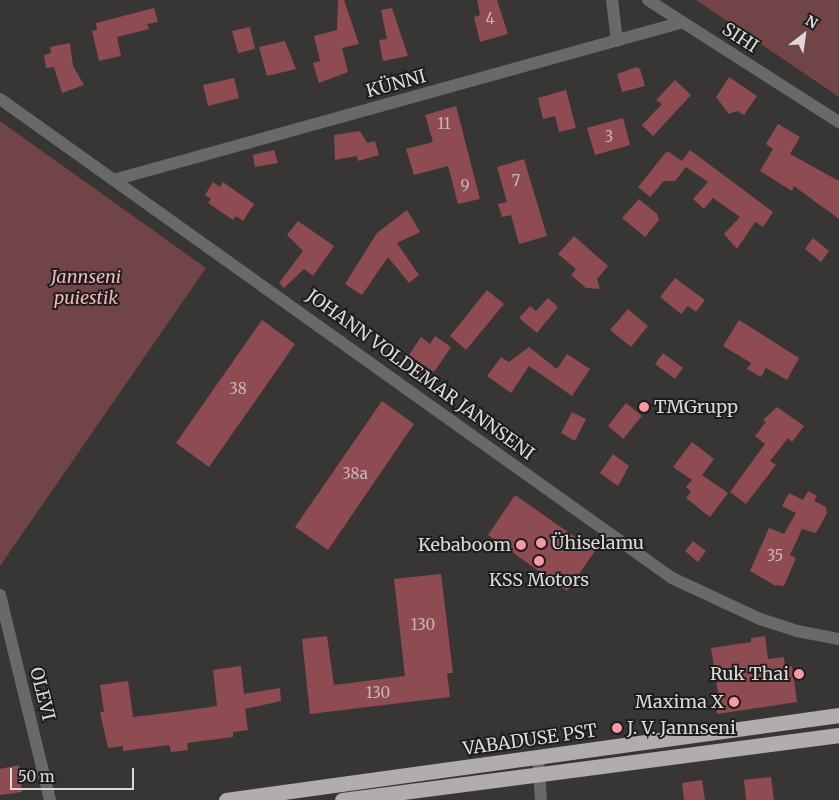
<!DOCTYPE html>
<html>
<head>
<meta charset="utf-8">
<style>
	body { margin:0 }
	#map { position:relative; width:839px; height:800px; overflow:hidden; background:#383535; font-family:Merriweather,serif }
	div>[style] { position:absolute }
	.green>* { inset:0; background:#714447 }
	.building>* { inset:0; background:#8e4b51 }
	.minor>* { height:12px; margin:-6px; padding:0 6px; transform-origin:6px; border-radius:6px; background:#6a6969 }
	.highway>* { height:15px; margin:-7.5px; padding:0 7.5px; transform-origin:7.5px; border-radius:7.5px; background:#b2adad }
	.dots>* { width:14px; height:14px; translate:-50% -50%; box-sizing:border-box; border:2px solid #1e1d1d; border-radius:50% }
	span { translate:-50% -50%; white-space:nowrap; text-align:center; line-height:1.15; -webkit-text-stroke:4px #1e1d1d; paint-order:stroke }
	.number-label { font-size:15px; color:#c8b6b7 }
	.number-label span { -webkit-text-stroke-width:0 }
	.street-label { font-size:18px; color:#dbd9d9 }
	.park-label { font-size:18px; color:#f3b5b8; font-style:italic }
	.poi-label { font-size:18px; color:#dbd9d9 }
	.left { translate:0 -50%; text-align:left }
	.right { translate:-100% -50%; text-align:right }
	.north { position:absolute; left:779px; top:10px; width:50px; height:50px; -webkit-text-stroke:4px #1e1d1d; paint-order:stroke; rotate:30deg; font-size:14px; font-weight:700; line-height:20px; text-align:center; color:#dbd9d9 }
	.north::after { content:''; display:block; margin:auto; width:18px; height:22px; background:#dbd9d9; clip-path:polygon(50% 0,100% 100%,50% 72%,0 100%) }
	.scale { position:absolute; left:10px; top:768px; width:124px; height:22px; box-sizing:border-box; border:2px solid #dbd9d9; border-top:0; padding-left:6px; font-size:15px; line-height:18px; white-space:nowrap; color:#dbd9d9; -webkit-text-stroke:4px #1e1d1d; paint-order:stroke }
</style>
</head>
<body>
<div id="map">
	<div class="green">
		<div style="clip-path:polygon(696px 0,839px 0,839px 97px)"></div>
		<div style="clip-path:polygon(0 121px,206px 268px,0 566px)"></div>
	</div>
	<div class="building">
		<div style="clip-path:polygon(338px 0,344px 0,359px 44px,342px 48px,348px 72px,319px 83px,313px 63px,320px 61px,314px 36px,337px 30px)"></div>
		<div style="clip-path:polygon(477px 0,497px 0,508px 34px,480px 42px,474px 17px,480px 15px)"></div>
		<div style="clip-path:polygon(154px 8px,158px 22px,147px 24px,149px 29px,117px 37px,121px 56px,99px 61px,92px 31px,97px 30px,96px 23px)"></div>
		<div style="clip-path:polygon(392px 8px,408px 56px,383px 61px,379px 40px,387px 39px,381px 10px)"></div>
		<div style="clip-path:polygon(250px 27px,255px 49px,238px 53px,232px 31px)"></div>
		<div style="clip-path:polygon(285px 41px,296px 69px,267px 76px,259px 47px)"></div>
		<div style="clip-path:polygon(70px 43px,73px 66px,84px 85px,62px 93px,54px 67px,46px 68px,44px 55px,51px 53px,50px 47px)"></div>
		<div style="clip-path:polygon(636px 67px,640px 69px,645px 86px,622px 92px,617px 74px)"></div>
		<div style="clip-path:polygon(729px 77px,757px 96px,744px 115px,737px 111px,729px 114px,716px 97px)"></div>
		<div style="clip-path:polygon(234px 78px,239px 98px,208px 106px,203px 85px)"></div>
		<div style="clip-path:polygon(675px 80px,691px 95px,653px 136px,642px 125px,662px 104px,656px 100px)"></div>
		<div style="clip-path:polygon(566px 90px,576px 128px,559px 132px,555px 116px,543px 119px,538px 98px)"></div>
		<div style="clip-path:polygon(456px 106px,480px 199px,458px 204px,448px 166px,414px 175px,406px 149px,433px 142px,425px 115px)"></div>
		<div style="clip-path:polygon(623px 118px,630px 145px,595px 155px,587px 128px)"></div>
		<div style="clip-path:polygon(778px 124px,800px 137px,790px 154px,839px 181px,839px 219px,794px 186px,792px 191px,760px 171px,773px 149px,766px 144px)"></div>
		<div style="clip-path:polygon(360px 131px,367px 143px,375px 141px,379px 155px,358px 161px,357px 156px,335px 160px,334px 135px)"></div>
		<div style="clip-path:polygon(274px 150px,278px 163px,255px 167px,253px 155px)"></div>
		<div style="clip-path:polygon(690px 150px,773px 212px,763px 227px,755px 222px,737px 249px,724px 234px,740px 217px,713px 198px,704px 209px,693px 199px,708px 182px,686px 167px,675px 181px,664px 181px,650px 197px,638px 187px,667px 151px,682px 161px)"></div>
		<div style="clip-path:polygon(524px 159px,547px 236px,519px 244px,511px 215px,502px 217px,498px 204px,507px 202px,497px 167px)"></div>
		<div style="clip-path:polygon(213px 182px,220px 187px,223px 182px,254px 204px,243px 221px,236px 216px,233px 220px,208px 203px,211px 199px,205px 195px)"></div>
		<div style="clip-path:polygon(639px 199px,657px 214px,659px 220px,645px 237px,622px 218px)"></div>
		<div style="clip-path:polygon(407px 210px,420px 232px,397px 243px,419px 275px,409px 283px,388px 257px,362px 295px,345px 284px,377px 233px)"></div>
		<div style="clip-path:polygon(298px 221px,334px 246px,313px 276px,304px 269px,284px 288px,279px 283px,303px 251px,287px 235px)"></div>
		<div style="clip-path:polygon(574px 236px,608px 266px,597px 279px,600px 289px,586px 288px,571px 275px,576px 269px,558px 254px)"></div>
		<div style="clip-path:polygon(813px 238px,829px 251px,821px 262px,805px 249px)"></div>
		<div style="clip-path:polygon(675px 278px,705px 300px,696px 312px,688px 306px,681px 314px,660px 297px)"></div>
		<div style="clip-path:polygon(487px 290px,504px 304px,466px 350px,450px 336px)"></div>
		<div style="clip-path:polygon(548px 298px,558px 307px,537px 333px,519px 318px,530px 306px,536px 311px)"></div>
		<div style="clip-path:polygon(628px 309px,648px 326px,631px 347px,610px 330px)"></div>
		<div style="clip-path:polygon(262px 320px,295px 344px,209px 467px,176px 443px)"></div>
		<div style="clip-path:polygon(739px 320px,799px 358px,787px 380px,766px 368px,761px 377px,747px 369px,751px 363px,723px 346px)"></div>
		<div style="clip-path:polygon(435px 336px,451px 347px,434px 372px,409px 355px,421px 337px,430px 344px)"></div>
		<div style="clip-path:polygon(529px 347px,557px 369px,567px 354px,590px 369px,572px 396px,529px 366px,511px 393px,487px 376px,501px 357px,509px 362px)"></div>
		<div style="clip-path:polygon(663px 353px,683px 368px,675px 379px,655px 364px)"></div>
		<div style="clip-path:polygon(382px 401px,414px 424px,328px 550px,295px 527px)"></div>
		<div style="clip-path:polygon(626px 403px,642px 416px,623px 439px,608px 426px)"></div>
		<div style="clip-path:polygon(777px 407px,804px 426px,792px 442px,788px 438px,770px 461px,776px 465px,746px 504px,730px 492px,765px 444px,755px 436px,766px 422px,763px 420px)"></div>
		<div style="clip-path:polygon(572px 412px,586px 419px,575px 441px,561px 433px)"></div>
		<div style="clip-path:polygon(692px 442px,714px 459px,702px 475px,728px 493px,710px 517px,686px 498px,691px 492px,686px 487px,692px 480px,673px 467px)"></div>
		<div style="clip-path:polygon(613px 454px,629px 466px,618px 486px,600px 473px)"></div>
		<div style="clip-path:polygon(808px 491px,817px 496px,814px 501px,826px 507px,827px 513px,816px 533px,802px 529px,790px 555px,796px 558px,784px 586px,774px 585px,750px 571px,769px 528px,784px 534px,796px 513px,782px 506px,789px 493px,803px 500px)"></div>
		<div style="clip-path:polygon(515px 495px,595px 551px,567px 591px,488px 535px)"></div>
		<div style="clip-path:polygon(693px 541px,706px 551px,698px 562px,685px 551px)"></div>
		<div style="clip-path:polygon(441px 574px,453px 673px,447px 673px,450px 697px,310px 714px,302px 639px,327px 636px,334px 685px,405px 676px,394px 579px)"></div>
		<div style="clip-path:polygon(765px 636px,768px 659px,784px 657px,785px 667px,792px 666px,797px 702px,717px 714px,715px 700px,719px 700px,711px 648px,751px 642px,751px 638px)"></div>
		<div style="clip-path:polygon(241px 666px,244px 694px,280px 688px,281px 701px,245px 709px,248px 730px,233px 732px,233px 737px,187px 743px,188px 750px,171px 752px,169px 745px,123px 751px,123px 746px,108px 748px,100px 712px,104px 712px,100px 685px,128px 681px,133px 717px,183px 711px,217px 706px,213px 670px)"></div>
		<div style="clip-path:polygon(19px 765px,22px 792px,0 795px,0 769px)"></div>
		<div style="clip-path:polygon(771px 777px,774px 800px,746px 800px,744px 780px)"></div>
		<div style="clip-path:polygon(702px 780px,705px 800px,684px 800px,682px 783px)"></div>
	</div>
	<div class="minor">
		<div style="left:612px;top:0;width:41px;rotate:83deg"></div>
		<div style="left:648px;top:0;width:227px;rotate:32.6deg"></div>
		<div style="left:0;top:99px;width:825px;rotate:35.48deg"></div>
		<div style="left:672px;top:578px;width:97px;rotate:25deg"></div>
		<div style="left:760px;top:619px;width:39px;rotate:18deg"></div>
		<div style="left:797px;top:631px;width:43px;rotate:10.8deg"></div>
		<div style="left:117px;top:179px;width:587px;rotate:-15.5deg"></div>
		<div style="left:0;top:595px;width:211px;rotate:76.3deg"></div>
		<div style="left:538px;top:758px;width:42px;rotate:85.9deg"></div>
	</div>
	<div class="highway">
		<div style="left:226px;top:800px;width:619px;rotate:-7.89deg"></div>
		<div style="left:342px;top:800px;width:501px;rotate:-7.45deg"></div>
	</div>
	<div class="dots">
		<div style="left:644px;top:407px;background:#f49aa0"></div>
		<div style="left:541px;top:543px;background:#f49aa0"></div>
		<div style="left:521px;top:545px;background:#f49aa0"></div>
		<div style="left:539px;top:561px;background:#f49aa0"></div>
		<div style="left:799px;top:674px;background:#f49aa0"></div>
		<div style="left:734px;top:702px;background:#f49aa0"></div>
		<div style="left:617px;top:728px;background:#f49aa0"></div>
	</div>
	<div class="number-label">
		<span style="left:490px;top:19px">4</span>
		<span style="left:444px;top:124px">11</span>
		<span style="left:609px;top:137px">3</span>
		<span style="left:516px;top:181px">7</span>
		<span style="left:465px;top:186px">9</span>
		<span style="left:238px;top:389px">38</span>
		<span style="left:355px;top:474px">38a</span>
		<span style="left:775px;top:556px">35</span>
		<span style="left:423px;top:625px">130</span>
		<span style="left:378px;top:693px">130</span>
	</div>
	<div class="street-label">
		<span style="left:740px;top:38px;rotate:33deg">SIHI</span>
		<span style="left:396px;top:84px;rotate:-15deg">KÜNNI</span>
		<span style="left:420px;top:375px;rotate:36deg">JOHANN VOLDEMAR JANNSENI</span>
		<span style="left:42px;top:694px;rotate:76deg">OLEVI</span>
		<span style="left:530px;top:740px;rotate:-8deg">VABADUSE PST</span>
	</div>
	<div class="park-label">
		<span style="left:86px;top:288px">Jannseni<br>puiestik</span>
	</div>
	<div class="poi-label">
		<span class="left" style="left:654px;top:407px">TMGrupp</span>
		<span class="left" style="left:551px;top:543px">Ühiselamu</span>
		<span class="right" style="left:511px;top:545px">Kebaboom</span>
		<span style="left:539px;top:580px">KSS Motors</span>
		<span class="right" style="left:789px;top:674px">Ruk Thai</span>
		<span class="right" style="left:724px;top:702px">Maxima X</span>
		<span class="left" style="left:627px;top:728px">J. V. Jannseni</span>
	</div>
	<div class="north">N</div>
	<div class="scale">50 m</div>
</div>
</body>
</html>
